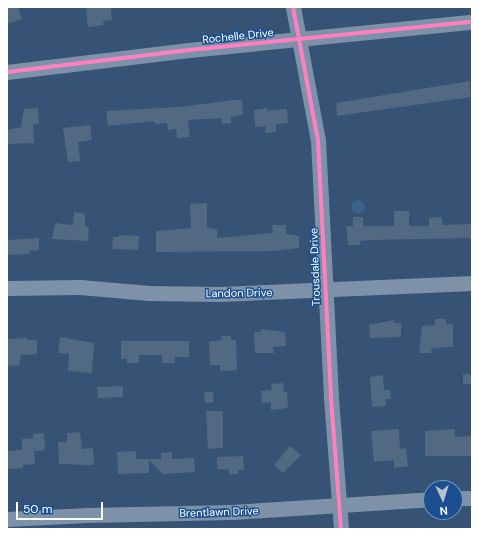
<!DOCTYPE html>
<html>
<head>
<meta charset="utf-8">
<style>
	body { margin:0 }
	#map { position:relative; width:479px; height:536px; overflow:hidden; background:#365274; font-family:"DM Sans",sans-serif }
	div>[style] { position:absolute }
	.water>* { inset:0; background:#3b618d }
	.round { border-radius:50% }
	.building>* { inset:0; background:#526984 }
	.minor>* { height:15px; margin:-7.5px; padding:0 7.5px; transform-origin:7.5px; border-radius:7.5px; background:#7d92a8 }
	.cycleway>* { height:4px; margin:-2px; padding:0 2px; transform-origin:2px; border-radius:2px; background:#ff80c0 }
	span { translate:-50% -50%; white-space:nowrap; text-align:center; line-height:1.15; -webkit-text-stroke:3px #1b4f8f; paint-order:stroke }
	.street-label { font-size:11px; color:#fff }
	.frame { position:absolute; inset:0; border:8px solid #fff; pointer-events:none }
	.north { position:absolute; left:423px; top:480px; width:40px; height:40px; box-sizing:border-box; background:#1b4f8f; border:1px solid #7695bc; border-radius:50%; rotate:176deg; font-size:11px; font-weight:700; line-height:16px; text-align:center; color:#fff }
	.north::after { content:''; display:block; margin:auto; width:14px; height:18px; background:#b9c2ce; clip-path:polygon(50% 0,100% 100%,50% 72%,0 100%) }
	.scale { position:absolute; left:16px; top:502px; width:87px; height:18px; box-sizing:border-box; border:2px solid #fff; border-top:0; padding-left:5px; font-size:12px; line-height:14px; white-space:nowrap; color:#fff; -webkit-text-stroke:3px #1b4f8f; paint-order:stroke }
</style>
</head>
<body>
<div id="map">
	<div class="water">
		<div class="round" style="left:351px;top:200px;width:14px;height:14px"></div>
	</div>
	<div class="building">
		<div style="clip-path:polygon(7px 7px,18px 7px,22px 19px,7px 24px)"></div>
		<div style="clip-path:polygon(86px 7px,111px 7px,112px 20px,103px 21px,104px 25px,88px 27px)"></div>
		<div style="clip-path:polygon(469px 81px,471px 97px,337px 116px,336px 103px)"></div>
		<div style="clip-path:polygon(234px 100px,242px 100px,243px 114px,231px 117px,231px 123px,222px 124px,221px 118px,188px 120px,190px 137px,177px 138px,176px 129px,168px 130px,167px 123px,155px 124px,154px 121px,108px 126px,106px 111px,179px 107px)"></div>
		<div style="clip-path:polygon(38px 108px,39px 124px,33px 124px,34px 143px,7px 144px,7px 130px,21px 127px,24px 109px)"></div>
		<div style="clip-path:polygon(267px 108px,267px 111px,287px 109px,288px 123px,276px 124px,276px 132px,266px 133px,265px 126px,255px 127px,254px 110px)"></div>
		<div style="clip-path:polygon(90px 125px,92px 140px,78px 142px,80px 161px,68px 162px,63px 128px)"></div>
		<div style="clip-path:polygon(207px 203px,207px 227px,217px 230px,217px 238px,273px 233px,272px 225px,286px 225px,286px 234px,299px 236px,299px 248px,273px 251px,156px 252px,156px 231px,191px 228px,190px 204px)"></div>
		<div style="clip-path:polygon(394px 211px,409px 211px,409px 226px,429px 226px,429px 218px,442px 217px,442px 225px,472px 224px,472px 238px,370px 240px,360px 241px,360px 245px,348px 245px,346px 226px,353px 226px,353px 217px,363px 217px,363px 226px,394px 226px)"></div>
		<div style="clip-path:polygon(74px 212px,85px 214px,85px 226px,89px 227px,88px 241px,52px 239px,55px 223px,73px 225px)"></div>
		<div style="clip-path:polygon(119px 235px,139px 236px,138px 250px,112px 249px,113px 237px,119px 237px)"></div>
		<div style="clip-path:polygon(39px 238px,39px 250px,30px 251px,30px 254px,7px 255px,7px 240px)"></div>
		<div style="clip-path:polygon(435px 319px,446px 319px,446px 324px,453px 324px,453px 347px,431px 348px,432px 353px,419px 353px,422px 326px,435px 325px)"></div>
		<div style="clip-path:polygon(394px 320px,394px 323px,401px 323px,401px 337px,370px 338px,369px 325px)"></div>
		<div style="clip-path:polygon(261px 329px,285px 332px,286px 346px,273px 347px,274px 353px,255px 353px,254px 332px,261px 332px)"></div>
		<div style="clip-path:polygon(221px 336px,231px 336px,231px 340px,236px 340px,237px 370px,220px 371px,220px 365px,210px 365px,209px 342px,222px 340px)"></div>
		<div style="clip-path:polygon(60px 337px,94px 343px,92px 373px,68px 371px,69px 354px,58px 353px)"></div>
		<div style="clip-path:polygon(27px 338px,27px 340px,37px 340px,37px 354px,21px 355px,19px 365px,7px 366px,7px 339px)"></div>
		<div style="clip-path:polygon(121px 341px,189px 341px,189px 357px,175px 357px,175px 363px,162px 363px,162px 355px,139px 355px,139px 363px,127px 363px,127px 359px,121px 359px)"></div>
		<div style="clip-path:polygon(463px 374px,472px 374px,472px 384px,463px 384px)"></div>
		<div style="clip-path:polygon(383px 375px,384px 390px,390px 390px,391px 399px,385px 399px,386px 406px,372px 407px,370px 377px)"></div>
		<div style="clip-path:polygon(283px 383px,284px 392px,287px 392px,288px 408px,271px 410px,271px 402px,262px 403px,261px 391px,272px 390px,271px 384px)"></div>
		<div style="clip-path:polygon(123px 386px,123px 397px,98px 398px,97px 387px)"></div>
		<div style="clip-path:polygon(204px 392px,213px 392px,214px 402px,205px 403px)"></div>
		<div style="clip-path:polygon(206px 411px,223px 411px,223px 448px,208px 449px)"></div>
		<div style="clip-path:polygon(399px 429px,400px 449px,406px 448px,408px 466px,394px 468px,394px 460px,374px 462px,371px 431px)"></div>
		<div style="clip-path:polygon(455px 429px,455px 437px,472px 436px,472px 456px,425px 456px,425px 431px)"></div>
		<div style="clip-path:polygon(80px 432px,82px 449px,93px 448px,94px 465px,59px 464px,58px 442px,67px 442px,67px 433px)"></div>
		<div style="clip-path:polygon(44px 433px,45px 450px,34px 451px,35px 464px,23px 465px,23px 468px,7px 469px,7px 451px,22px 450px,22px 439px,33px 438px,33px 434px)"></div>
		<div style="clip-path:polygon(290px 446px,301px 455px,283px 473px,274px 465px)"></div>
		<div style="clip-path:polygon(136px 451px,136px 459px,161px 459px,161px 453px,172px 452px,172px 459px,194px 458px,195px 472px,163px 474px,149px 460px,149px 473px,118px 474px,117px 452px)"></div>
		<div style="clip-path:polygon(243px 456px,244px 470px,238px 470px,238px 474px,229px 474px,229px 470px,217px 469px,217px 457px)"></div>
	</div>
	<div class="minor">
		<div style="left:293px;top:7px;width:135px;rotate:79.4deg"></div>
		<div style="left:318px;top:140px;width:258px;rotate:87.1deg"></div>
		<div style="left:331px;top:398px;width:131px;rotate:85.6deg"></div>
		<div style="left:7px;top:72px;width:183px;rotate:-6.9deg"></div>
		<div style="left:189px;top:50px;width:284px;rotate:-5.7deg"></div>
		<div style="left:7px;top:288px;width:73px;rotate:-0.8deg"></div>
		<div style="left:80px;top:287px;width:69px;rotate:5deg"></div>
		<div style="left:149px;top:293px;width:70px;rotate:0.8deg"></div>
		<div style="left:219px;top:294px;width:253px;rotate:-2.5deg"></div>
		<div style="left:455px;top:498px;width:17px"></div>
		<div style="left:7px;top:519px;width:80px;rotate:-2.9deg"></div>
		<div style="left:87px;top:515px;width:145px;rotate:-1.2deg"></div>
		<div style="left:232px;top:512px;width:199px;rotate:-3.7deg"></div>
	</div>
	<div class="cycleway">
		<div style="left:293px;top:7px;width:135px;rotate:79.4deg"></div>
		<div style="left:318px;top:140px;width:258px;rotate:87.1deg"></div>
		<div style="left:331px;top:398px;width:131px;rotate:85.6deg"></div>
		<div style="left:7px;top:72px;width:183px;rotate:-6.9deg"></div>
		<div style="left:189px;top:50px;width:284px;rotate:-5.7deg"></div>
	</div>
	<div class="street-label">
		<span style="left:238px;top:36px;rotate:-6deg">Rochelle Drive</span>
		<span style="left:315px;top:267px;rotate:-92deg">Trousdale Drive</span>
		<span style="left:239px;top:293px;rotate:-1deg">Landon Drive</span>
		<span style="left:219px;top:512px;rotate:-2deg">Brentlawn Drive</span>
	</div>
	<div class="frame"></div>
	<div class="north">N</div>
	<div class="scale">50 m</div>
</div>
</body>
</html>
